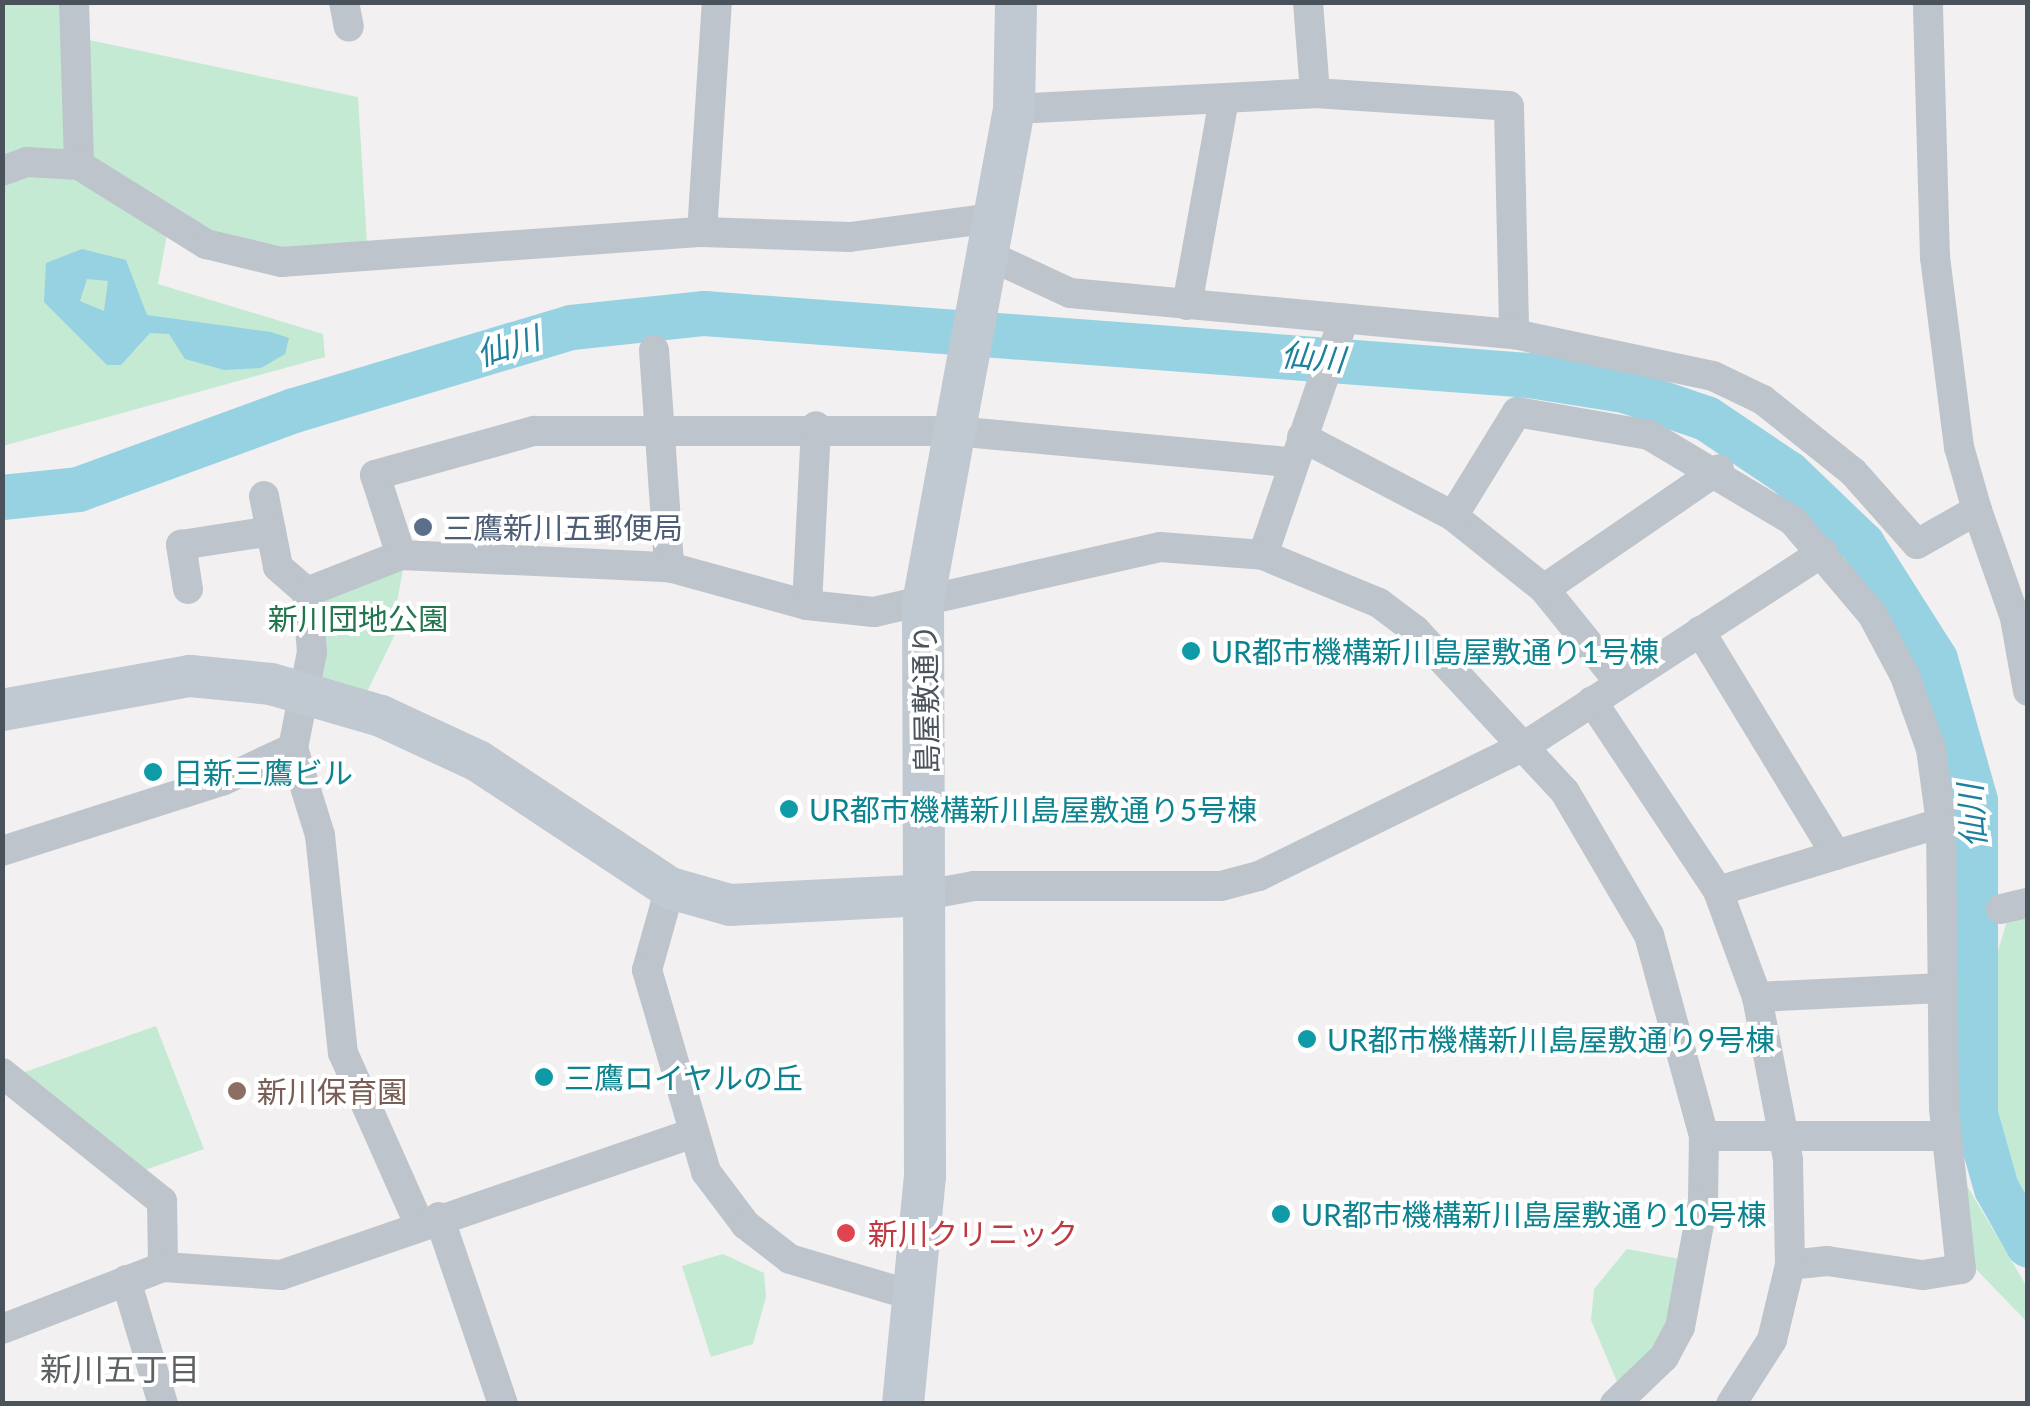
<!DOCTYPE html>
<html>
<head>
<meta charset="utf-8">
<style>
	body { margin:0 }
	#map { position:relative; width:2030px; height:1406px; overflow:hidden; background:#f2f0f0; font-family:Lato,"Noto Sans JP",sans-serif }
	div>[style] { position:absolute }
	.green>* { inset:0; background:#c5ead3 }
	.water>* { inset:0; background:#97d2e2 }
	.river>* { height:45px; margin:-22.5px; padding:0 22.5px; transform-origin:22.5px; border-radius:22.5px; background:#97d2e2 }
	.street>* { height:30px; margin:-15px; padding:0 15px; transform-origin:15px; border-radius:15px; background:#bec4cb }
	.secondary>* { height:42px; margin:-21px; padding:0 21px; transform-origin:21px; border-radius:21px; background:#c0c8d1 }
	.dots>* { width:28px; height:28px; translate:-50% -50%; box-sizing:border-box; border:5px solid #fff; border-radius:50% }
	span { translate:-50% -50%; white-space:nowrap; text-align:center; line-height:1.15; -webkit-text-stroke:8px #fff; paint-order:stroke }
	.service-label { font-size:30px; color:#4e5e75 }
	.left { translate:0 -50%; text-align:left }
	.park-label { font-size:30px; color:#23754c }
	.culture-label { font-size:30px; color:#0d838f }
	.street-label { font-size:30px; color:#4a535b }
	.education-label { font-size:30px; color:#785e54 }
	.health-label { font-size:30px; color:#be3a42 }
	.water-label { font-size:32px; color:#1e809b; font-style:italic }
	.neighbourhood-label { font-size:32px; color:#5e6164 }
	.frame { position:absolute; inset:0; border:5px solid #4a535b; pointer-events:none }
</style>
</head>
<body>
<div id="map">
	<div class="green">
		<div style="clip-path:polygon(2px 3px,74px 3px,75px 37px,358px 97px,368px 259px,311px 264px,169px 223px,158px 284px,323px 334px,325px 357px,3px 446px)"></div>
		<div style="clip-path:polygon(404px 563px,397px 602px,405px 614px,362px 702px,315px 687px,315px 592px)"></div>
		<div style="clip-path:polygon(2013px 901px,2028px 906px,2027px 1199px,1986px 1122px,1988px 984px)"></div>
		<div style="clip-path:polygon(156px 1026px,204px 1149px,145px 1170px,22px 1073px)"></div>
		<div style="clip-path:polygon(1963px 1179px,2027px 1287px,2027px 1322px,1971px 1264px)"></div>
		<div style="clip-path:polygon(1627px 1249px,1685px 1260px,1659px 1343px,1617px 1382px,1591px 1320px,1594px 1289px)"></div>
		<div style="clip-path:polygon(723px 1254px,764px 1273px,766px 1297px,753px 1344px,711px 1357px,682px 1266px)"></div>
	</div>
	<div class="water">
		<div style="clip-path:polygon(evenodd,82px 249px,126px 260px,147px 315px,271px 332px,289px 338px,285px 354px,261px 368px,224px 370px,185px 359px,169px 334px,150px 333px,121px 365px,107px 365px,44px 302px,46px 263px,82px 249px,87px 279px,108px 281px,104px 311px,80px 301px,87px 279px)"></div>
	</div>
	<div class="river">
		<div style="left:2px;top:497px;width:76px;rotate:-6deg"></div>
		<div style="left:78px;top:489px;width:230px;rotate:-20.1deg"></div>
		<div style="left:294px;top:410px;width:289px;rotate:-16.7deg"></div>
		<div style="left:571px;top:327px;width:134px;rotate:-6deg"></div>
		<div style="left:704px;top:313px;width:827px;rotate:4.3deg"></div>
		<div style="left:1529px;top:375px;width:96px;rotate:9deg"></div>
		<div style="left:1624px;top:390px;width:87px;rotate:18.9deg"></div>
		<div style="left:1706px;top:418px;width:99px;rotate:33.9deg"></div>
		<div style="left:1788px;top:473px;width:103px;rotate:43.8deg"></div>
		<div style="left:1862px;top:544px;width:136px;rotate:57.6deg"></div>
		<div style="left:1935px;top:659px;width:147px;rotate:74.2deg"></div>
		<div style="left:1975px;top:800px;width:314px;rotate:90deg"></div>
		<div style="left:1975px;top:1114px;width:77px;rotate:74.2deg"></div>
		<div style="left:1996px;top:1188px;width:65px;rotate:60.7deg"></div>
	</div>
	<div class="street">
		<div style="left:74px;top:2px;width:163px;rotate:88.2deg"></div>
		<div style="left:344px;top:2px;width:25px;rotate:79deg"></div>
		<div style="left:1315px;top:93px;width:194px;rotate:3.8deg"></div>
		<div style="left:1509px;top:106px;width:228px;rotate:88.7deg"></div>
		<div style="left:1014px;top:109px;width:301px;rotate:-3deg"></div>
		<div style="left:1315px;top:93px;width:91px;rotate:-94.4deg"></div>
		<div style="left:2px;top:171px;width:27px;rotate:-20deg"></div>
		<div style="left:27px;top:162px;width:52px;rotate:3.3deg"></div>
		<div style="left:79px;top:165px;width:150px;rotate:31.9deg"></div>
		<div style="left:206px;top:244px;width:77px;rotate:13.5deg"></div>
		<div style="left:281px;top:262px;width:422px;rotate:-4.1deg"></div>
		<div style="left:702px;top:232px;width:148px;rotate:1.9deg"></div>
		<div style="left:850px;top:237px;width:143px;rotate:-7.6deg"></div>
		<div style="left:702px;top:232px;width:230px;rotate:-86.3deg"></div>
		<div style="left:988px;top:255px;width:90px;rotate:24.9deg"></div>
		<div style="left:1070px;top:293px;width:446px;rotate:5.3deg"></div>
		<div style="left:1514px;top:334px;width:203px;rotate:11.9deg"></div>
		<div style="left:1713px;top:376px;width:55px;rotate:25.6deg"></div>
		<div style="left:1763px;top:400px;width:115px;rotate:38.7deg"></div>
		<div style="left:1853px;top:472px;width:96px;rotate:48.4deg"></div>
		<div style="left:1917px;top:544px;width:69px;rotate:-29.5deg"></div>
		<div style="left:1977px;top:510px;width:66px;rotate:-105.9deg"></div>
		<div style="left:1959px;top:447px;width:191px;rotate:-97.2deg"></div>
		<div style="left:1935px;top:258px;width:256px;rotate:-91.6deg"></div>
		<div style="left:1187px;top:305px;width:209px;rotate:-79.8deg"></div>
		<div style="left:654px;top:350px;width:218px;rotate:86deg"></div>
		<div style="left:1302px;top:437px;width:170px;rotate:27.6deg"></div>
		<div style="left:1453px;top:516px;width:117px;rotate:38.7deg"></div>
		<div style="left:1544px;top:589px;width:121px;rotate:51deg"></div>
		<div style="left:264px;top:496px;width:72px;rotate:78.8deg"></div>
		<div style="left:278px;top:567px;width:38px;rotate:41deg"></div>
		<div style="left:1977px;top:510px;width:114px;rotate:70.6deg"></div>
		<div style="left:2015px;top:618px;width:74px;rotate:79.9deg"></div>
		<div style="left:1453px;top:516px;width:122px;rotate:-58.4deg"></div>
		<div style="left:1517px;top:412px;width:134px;rotate:9.9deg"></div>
		<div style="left:1649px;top:435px;width:168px;rotate:30.8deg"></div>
		<div style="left:1793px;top:521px;width:122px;rotate:49.7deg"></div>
		<div style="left:1872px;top:614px;width:70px;rotate:62deg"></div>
		<div style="left:1905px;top:676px;width:77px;rotate:70.4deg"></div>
		<div style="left:1931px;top:749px;width:75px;rotate:82.3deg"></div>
		<div style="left:1941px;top:823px;width:285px;rotate:89.4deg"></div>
		<div style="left:1944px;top:1108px;width:162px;rotate:84deg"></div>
		<div style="left:1961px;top:1269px;width:39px;rotate:171deg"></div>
		<div style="left:1922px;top:1275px;width:96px;rotate:-171.6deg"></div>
		<div style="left:1827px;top:1261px;width:37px;rotate:174deg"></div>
		<div style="left:401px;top:555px;width:84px;rotate:-108deg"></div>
		<div style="left:375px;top:475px;width:165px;rotate:-15.5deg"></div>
		<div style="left:534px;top:431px;width:420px"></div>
		<div style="left:954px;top:431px;width:335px;rotate:5.3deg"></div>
		<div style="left:1263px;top:555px;width:250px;rotate:-71.1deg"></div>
		<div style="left:188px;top:589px;width:45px;rotate:-99deg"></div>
		<div style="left:181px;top:545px;width:91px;rotate:-8.8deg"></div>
		<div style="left:1544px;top:589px;width:212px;rotate:-34.4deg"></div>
		<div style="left:807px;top:605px;width:179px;rotate:-87.1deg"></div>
		<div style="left:1700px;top:631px;width:262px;rotate:58.7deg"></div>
		<div style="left:1592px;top:701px;width:228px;rotate:56.4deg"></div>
		<div style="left:1718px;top:891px;width:113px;rotate:69.8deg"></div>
		<div style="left:1757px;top:997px;width:166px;rotate:79.2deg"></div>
		<div style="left:1788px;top:1160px;width:105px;rotate:88.9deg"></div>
		<div style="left:1790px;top:1265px;width:77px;rotate:103.5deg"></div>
		<div style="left:1772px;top:1340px;width:76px;rotate:122.6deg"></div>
		<div style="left:293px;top:748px;width:91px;rotate:72.8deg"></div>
		<div style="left:320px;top:835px;width:219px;rotate:84deg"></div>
		<div style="left:343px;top:1053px;width:187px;rotate:66deg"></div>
		<div style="left:2px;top:851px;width:231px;rotate:-17.7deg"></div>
		<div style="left:222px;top:781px;width:78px;rotate:-24.9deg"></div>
		<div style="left:293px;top:748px;width:98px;rotate:-78.8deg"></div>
		<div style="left:312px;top:652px;width:60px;rotate:-94.8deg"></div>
		<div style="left:307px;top:592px;width:101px;rotate:-21.5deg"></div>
		<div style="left:401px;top:555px;width:268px;rotate:2.6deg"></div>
		<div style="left:669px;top:567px;width:143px;rotate:15.4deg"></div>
		<div style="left:807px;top:605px;width:67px;rotate:6deg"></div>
		<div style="left:874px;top:612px;width:293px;rotate:-12.8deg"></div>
		<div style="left:1160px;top:547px;width:103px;rotate:4.4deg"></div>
		<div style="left:1263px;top:555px;width:126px;rotate:22.5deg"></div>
		<div style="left:1379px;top:603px;width:45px;rotate:36.9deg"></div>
		<div style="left:1415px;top:630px;width:221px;rotate:47.2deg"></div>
		<div style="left:1565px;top:792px;width:166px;rotate:59.6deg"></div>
		<div style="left:1649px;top:935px;width:208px;rotate:74.7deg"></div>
		<div style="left:1704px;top:1136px;width:66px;rotate:90.9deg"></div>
		<div style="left:1703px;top:1202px;width:127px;rotate:100.4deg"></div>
		<div style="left:1680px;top:1327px;width:34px;rotate:118deg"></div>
		<div style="left:1664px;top:1357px;width:68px;rotate:136.2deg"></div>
		<div style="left:670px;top:888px;width:85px;rotate:105.7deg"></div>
		<div style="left:647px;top:970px;width:210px;rotate:73.7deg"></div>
		<div style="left:706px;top:1172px;width:66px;rotate:53deg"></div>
		<div style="left:746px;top:1225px;width:56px;rotate:37.7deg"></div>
		<div style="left:790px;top:1259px;width:129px;rotate:16.6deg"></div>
		<div style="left:1718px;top:891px;width:233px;rotate:-17deg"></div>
		<div style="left:925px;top:895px;width:50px;rotate:-10.4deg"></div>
		<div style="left:974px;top:886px;width:247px"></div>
		<div style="left:1221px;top:886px;width:39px;rotate:-15deg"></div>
		<div style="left:1259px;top:876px;width:297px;rotate:-26.1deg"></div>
		<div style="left:1526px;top:745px;width:354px;rotate:-33deg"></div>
		<div style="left:2001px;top:909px;width:28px;rotate:-13deg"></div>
		<div style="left:1757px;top:997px;width:185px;rotate:-2.8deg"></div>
		<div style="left:2px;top:1073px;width:205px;rotate:38.7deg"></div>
		<div style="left:162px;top:1201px;width:66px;rotate:89.1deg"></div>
		<div style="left:1704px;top:1136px;width:242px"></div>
		<div style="left:439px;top:1217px;width:198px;rotate:71.1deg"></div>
		<div style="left:126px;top:1280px;width:129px;rotate:73.4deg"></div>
		<div style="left:2px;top:1329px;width:173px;rotate:-21.1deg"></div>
		<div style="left:163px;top:1267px;width:118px;rotate:3.9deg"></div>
		<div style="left:281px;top:1275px;width:434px;rotate:-19deg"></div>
	</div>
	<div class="secondary">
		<div style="left:2px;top:710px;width:191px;rotate:-10.3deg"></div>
		<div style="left:190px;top:676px;width:81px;rotate:5.6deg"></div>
		<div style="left:271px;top:684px;width:115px;rotate:16.2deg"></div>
		<div style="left:381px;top:716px;width:107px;rotate:24.9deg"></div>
		<div style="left:478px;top:761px;width:230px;rotate:33.5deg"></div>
		<div style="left:670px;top:888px;width:62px;rotate:15.8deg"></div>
		<div style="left:730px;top:905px;width:195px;rotate:-2.9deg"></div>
		<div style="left:903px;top:1404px;width:228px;rotate:-84.5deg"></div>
		<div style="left:925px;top:1177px;width:574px;rotate:-90.2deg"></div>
		<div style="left:923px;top:603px;width:502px;rotate:-79.56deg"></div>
		<div style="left:1014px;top:109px;width:107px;rotate:-88.9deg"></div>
	</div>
	<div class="dots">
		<div style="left:423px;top:527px;background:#5c6f8a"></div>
		<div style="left:1191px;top:651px;background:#0f9aa8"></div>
		<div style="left:153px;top:772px;background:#0f9aa8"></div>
		<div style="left:789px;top:809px;background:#0f9aa8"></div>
		<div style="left:1307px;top:1039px;background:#0f9aa8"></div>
		<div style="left:544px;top:1077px;background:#0f9aa8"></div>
		<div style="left:237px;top:1091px;background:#8d6e63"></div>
		<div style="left:1281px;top:1214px;background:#0f9aa8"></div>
		<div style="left:846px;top:1233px;background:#e0444e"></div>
	</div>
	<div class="service-label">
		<span class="left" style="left:443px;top:527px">三鷹新川五郵便局</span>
	</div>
	<div class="park-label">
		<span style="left:358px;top:618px">新川団地公園</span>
	</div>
	<div class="culture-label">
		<span class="left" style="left:1211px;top:651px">UR都市機構新川島屋敷通り1号棟</span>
		<span class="left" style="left:173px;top:772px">日新三鷹ビル</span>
		<span class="left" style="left:809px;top:809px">UR都市機構新川島屋敷通り5号棟</span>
		<span class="left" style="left:1327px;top:1039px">UR都市機構新川島屋敷通り9号棟</span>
		<span class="left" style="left:564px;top:1077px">三鷹ロイヤルの丘</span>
		<span class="left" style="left:1301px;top:1214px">UR都市機構新川島屋敷通り10号棟</span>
	</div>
	<div class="street-label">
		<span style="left:925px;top:699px;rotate:-91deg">島屋敷通り</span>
	</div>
	<div class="education-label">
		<span class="left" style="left:257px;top:1091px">新川保育園</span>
	</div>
	<div class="health-label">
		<span class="left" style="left:868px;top:1233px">新川クリニック</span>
	</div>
	<div class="water-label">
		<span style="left:508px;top:346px;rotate:-17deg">仙川</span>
		<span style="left:1313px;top:357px;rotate:5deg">仙川</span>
		<span style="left:1972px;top:816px;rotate:-94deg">仙川</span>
	</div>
	<div class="neighbourhood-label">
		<span style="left:120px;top:1369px">新川五丁目</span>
	</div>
	<div class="frame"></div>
</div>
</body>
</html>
